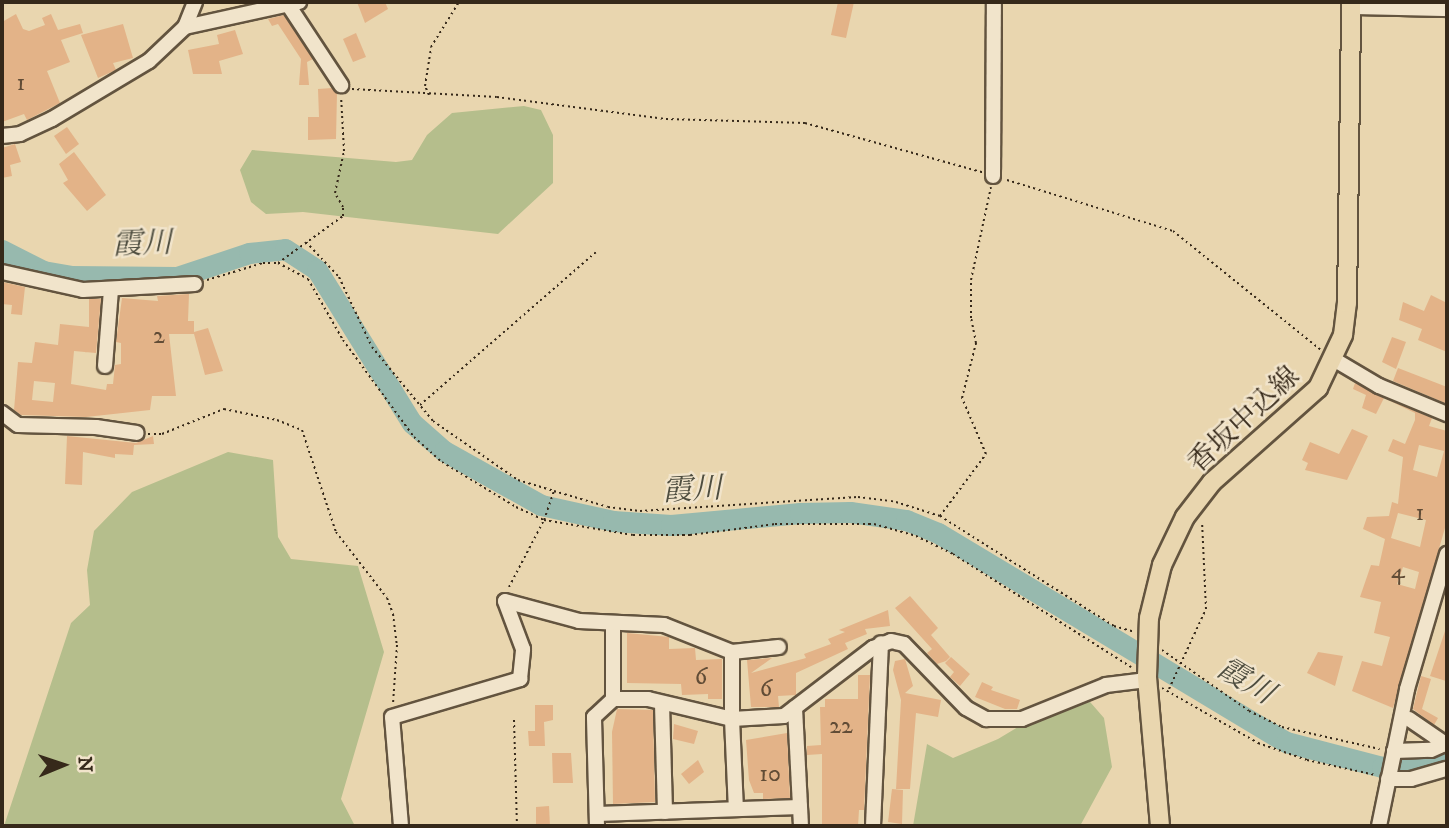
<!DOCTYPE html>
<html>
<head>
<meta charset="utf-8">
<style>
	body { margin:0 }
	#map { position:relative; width:1449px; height:828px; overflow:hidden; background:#e9d6af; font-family:"IM FELL DW Pica","Noto Serif JP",serif }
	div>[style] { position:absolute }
	.green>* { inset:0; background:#b5be8c }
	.river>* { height:21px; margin:-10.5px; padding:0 10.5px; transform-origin:10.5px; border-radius:10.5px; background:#97b9ae }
	.building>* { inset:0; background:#e3b388 }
	.path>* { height:2px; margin-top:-1px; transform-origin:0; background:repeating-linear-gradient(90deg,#36291a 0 2px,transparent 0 5.5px) }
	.roads { filter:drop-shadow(2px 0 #63543f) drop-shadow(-2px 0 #63543f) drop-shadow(0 2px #63543f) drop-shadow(0 -2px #63543f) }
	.minor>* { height:14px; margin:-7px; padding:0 7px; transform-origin:7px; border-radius:7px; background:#f1e4cb }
	.major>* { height:18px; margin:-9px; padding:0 9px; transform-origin:9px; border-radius:9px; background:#e9d6af }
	span { translate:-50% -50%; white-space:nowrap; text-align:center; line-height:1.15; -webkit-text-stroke:5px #f1e4cb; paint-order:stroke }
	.number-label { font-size:24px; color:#614c36 }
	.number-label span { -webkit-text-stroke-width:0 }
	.street-label { font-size:28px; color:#36291a }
	.water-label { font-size:30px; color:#4e4d3f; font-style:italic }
	.frame { position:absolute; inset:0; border:4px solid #36291a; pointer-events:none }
	.north { position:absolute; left:28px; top:730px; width:70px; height:70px; -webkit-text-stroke:5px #f1e4cb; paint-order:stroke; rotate:88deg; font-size:19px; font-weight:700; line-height:28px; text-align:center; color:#36291a }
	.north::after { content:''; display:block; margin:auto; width:24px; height:32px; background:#36291a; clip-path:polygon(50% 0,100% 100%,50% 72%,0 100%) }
</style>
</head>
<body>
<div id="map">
	<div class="green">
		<div style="clip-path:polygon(524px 106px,541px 110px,553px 135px,553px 183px,498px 234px,303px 212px,266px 214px,251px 202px,240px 170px,252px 150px,396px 162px,412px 160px,427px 135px,452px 113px)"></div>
		<div style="clip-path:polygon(228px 452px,273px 460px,278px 537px,291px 559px,358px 566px,384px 652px,341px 799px,355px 826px,4px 826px,71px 623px,90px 605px,87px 570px,94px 531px,132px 492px)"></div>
		<div style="clip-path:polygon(1084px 695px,1104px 718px,1112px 767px,1080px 826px,913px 826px,927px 744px,953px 758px,998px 739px,1058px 703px)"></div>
	</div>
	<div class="river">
		<div style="left:2px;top:250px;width:46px;rotate:27.1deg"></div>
		<div style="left:43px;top:271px;width:28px;rotate:10deg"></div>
		<div style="left:71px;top:276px;width:106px;rotate:0.5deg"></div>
		<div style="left:177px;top:277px;width:76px;rotate:-18.4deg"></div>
		<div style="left:249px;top:253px;width:36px;rotate:-6deg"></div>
		<div style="left:285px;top:249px;width:38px;rotate:33deg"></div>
		<div style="left:317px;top:270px;width:180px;rotate:58.2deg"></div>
		<div style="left:412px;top:423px;width:43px;rotate:41.2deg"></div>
		<div style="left:444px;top:451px;width:111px;rotate:29.1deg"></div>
		<div style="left:541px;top:505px;width:74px;rotate:12.5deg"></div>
		<div style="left:613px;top:521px;width:58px;rotate:3.9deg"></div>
		<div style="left:671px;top:525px;width:130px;rotate:-5.3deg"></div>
		<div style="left:800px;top:513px;width:50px;rotate:-1.1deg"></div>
		<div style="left:850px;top:512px;width:57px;rotate:8.1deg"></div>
		<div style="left:906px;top:520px;width:35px;rotate:22deg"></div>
		<div style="left:938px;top:533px;width:406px;rotate:31deg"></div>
		<div style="left:1286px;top:742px;width:99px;rotate:14.6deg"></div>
		<div style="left:1382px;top:767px;width:65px;rotate:-6.1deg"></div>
	</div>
	<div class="building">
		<div style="clip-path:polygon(357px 2px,385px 2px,388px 9px,365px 23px)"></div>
		<div style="clip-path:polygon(838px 2px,854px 2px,846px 38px,831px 35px)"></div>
		<div style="clip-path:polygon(16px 14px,23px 29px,29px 31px,45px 25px,42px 18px,51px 14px,58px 30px,80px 24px,83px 33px,61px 40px,70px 62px,47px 71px,60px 103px,27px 120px,24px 114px,2px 122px,2px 22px)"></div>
		<div style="clip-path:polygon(284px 15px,313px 59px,307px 62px,309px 85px,299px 85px,301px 59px,278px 24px,272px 26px,268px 19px)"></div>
		<div style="clip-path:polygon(123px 24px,133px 58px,113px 63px,116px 70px,98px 78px,81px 35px)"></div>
		<div style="clip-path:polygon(235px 30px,243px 54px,219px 61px,222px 74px,193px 74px,188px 50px,219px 44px,217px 35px)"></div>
		<div style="clip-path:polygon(356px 33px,366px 57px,353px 62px,343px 39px)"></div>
		<div style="clip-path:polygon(332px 88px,337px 93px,336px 139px,308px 140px,308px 117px,319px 117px,318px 89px)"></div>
		<div style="clip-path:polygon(67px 127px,79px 144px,66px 154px,54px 136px)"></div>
		<div style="clip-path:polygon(15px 144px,21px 162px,10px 165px,12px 176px,2px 178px,2px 148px)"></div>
		<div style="clip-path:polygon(74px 152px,106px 195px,87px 211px,63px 183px,68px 180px,59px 164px)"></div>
		<div style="clip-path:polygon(2px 282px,25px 287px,22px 315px,11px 314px,12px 305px,2px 304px)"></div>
		<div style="clip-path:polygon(evenodd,189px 294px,188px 321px,194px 321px,194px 332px,208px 328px,223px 371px,205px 375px,194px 334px,169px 334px,176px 396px,152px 396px,150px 410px,86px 417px,21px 415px,14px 410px,18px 362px,32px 363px,35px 342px,58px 345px,60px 324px,89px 327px,89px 299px,101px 299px,96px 353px,74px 351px,71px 384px,106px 390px,107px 384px,113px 384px,115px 365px,121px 364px,121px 343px,116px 342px,122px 298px,158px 301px,157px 296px,189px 294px,34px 381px,55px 383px,53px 402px,32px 400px,34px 381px)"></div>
		<div style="clip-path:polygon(1431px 295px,1447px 303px,1447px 352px,1418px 340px,1422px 329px,1399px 320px,1403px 302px,1424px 311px)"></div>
		<div style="clip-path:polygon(1392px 337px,1406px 342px,1396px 369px,1382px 362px)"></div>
		<div style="clip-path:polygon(1398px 368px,1447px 387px,1445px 403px,1393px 381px)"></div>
		<div style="clip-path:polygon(1355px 383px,1384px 398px,1376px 414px,1362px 408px,1366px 395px,1353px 389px)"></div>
		<div style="clip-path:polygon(evenodd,1386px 399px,1432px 418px,1429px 426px,1447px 431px,1447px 521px,1393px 708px,1352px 691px,1362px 661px,1382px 666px,1390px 637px,1374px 633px,1381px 602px,1360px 597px,1371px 565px,1379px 566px,1385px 539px,1363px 529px,1367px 517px,1389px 516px,1392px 502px,1398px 504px,1403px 457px,1388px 451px,1393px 439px,1405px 444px,1415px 420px,1415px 413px,1386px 399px,1419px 445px,1444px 451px,1437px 477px,1413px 470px,1419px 445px,1386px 399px,1398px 513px,1426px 520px,1420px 547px,1391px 538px,1398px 513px,1386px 399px,1403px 567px,1419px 572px,1415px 589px,1397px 584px,1403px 567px)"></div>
		<div style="clip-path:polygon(1352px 429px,1368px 436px,1347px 480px,1305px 470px,1308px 463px,1302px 460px,1310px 442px,1339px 454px)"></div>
		<div style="clip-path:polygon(67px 436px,136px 443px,153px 436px,154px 444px,134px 445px,133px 455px,115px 454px,115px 458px,83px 452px,82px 485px,65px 484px)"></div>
		<div style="clip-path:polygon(910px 596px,938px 628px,931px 635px,950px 657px,946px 661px,937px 664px,927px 653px,932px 649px,895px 608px)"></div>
		<div style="clip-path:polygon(888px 610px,890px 626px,865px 629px,867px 634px,845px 643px,848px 649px,796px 673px,796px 695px,778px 696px,779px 707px,751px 707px,747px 660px,772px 658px,751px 673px,806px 658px,804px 654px,831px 644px,828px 639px,845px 632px,839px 630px)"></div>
		<div style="clip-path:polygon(1445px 631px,1447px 632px,1446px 681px,1430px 676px)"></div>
		<div style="clip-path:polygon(627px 633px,669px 637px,669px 649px,695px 648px,696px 660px,722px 659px,722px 699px,708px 699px,708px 694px,682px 695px,681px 684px,627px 683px)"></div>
		<div style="clip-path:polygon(1318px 652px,1343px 656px,1335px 686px,1307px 673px)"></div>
		<div style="clip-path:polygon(951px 657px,970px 674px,960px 686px,950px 677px,954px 672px,945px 663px)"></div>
		<div style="clip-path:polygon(905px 659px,913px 686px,905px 693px,941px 700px,938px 717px,916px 713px,910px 789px,896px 789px,901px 700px,893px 670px,895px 661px)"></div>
		<div style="clip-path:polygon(858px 675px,870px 675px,864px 810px,859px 810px,858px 826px,822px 826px,822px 754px,807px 755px,807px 746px,821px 745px,820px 707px,825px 707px,825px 699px,858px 699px)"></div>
		<div style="clip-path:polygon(1421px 676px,1431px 679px,1422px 709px,1438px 718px,1434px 725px,1413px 709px)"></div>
		<div style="clip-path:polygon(982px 682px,993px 687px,991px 690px,1020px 700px,1017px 709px,1005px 709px,975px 697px)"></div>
		<div style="clip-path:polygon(535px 705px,553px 705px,553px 720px,544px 722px,545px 746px,529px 746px,528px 731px,535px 731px)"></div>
		<div style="clip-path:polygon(617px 709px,653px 710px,655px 802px,613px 804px,612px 732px)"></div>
		<div style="clip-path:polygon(674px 724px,698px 731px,694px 744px,673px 739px)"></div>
		<div style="clip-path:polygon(787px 733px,790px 798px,763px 799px,763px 793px,754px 793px,749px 780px,746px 740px)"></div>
		<div style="clip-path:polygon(552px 753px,571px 753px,573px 783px,553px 783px)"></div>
		<div style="clip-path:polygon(698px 760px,704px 772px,689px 784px,681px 774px)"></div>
		<div style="clip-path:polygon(892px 789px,903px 790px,902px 824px,888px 822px)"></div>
		<div style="clip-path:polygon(549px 806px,550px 826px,536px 826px,536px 807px)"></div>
	</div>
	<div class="path">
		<div style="left:352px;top:89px;width:145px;rotate:3.2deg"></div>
		<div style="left:497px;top:97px;width:170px;rotate:7.4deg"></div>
		<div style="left:666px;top:119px;width:139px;rotate:1.6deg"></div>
		<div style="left:805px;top:123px;width:184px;rotate:15.5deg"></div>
		<div style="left:429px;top:95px;width:10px;rotate:-114deg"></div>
		<div style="left:425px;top:86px;width:39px;rotate:-81deg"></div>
		<div style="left:431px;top:47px;width:53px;rotate:-58.1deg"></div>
		<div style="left:1007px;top:180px;width:174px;rotate:17.1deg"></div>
		<div style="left:1173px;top:231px;width:189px;rotate:38.8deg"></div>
		<div style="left:306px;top:242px;width:48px;rotate:46.7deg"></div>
		<div style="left:339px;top:277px;width:77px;rotate:64.8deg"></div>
		<div style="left:372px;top:347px;width:96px;rotate:50.5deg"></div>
		<div style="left:433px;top:421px;width:103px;rotate:34.8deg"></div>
		<div style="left:518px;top:480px;width:37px;rotate:17deg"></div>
		<div style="left:278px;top:263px;width:34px;rotate:28deg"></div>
		<div style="left:308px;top:279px;width:70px;rotate:60.2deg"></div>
		<div style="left:343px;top:340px;width:120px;rotate:53.8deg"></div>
		<div style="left:414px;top:437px;width:38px;rotate:42deg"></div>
		<div style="left:442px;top:462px;width:87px;rotate:31.3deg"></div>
		<div style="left:516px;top:507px;width:31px;rotate:25deg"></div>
		<div style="left:544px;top:520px;width:90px;rotate:9.6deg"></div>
		<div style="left:633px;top:535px;width:57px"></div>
		<div style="left:690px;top:535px;width:86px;rotate:-7.4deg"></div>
		<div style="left:775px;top:524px;width:99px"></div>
		<div style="left:874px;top:524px;width:44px;rotate:15.9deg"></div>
		<div style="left:916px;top:536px;width:41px;rotate:25.9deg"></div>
		<div style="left:953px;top:554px;width:211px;rotate:32.4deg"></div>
		<div style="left:207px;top:280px;width:59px;rotate:-16.9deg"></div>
		<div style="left:263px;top:263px;width:15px"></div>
		<div style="left:278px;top:263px;width:80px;rotate:-35.9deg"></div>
		<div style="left:343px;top:216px;width:9px;rotate:-90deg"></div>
		<div style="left:343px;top:207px;width:16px;rotate:-120deg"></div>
		<div style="left:335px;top:193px;width:43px;rotate:-77.9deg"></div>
		<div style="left:344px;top:151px;width:55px;rotate:-93.1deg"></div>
		<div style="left:420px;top:405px;width:233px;rotate:-41deg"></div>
		<div style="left:148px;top:434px;width:14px"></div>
		<div style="left:162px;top:434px;width:67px;rotate:-22deg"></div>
		<div style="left:224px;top:409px;width:54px;rotate:11.7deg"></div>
		<div style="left:277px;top:420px;width:27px;rotate:22deg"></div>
		<div style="left:302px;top:430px;width:108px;rotate:71.6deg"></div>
		<div style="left:336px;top:532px;width:83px;rotate:52.3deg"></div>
		<div style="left:387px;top:598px;width:17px;rotate:69deg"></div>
		<div style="left:393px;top:614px;width:31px;rotate:83deg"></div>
		<div style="left:397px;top:645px;width:58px;rotate:93.9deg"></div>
		<div style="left:940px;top:516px;width:77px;rotate:-53.4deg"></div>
		<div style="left:986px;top:454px;width:61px;rotate:-113.2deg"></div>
		<div style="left:962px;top:398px;width:57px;rotate:-75.7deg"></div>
		<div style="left:976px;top:343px;width:25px;rotate:-101deg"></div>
		<div style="left:971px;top:318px;width:38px;rotate:-90deg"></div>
		<div style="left:971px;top:280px;width:95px;rotate:-77.9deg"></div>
		<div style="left:509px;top:587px;width:76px;rotate:-62.4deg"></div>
		<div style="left:544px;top:520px;width:31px;rotate:-71deg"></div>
		<div style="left:554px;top:491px;width:56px;rotate:16.5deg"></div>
		<div style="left:608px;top:507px;width:32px;rotate:7deg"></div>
		<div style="left:640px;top:511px;width:218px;rotate:-3.7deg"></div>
		<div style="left:858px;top:497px;width:38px;rotate:7deg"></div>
		<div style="left:896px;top:502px;width:46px;rotate:17.7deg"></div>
		<div style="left:940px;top:516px;width:206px;rotate:32.3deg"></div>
		<div style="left:1114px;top:626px;width:19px;rotate:16deg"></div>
		<div style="left:1162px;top:650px;width:106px;rotate:35deg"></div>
		<div style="left:1249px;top:711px;width:37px;rotate:26deg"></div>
		<div style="left:1282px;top:727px;width:100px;rotate:12.7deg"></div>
		<div style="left:1162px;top:688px;width:111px;rotate:29.8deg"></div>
		<div style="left:1258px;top:743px;width:52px;rotate:19.1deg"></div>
		<div style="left:1307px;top:760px;width:70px;rotate:12.4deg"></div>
		<div style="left:1169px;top:689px;width:88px;rotate:-65.2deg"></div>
		<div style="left:1206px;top:609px;width:88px;rotate:-92.6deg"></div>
		<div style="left:514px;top:720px;width:106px;rotate:88.4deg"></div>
	</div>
	<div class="roads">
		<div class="minor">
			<div style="left:289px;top:6px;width:95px;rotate:56.6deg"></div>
			<div style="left:1351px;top:7px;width:96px;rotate:1.2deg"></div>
			<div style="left:185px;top:27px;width:117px;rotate:-12.4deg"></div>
			<div style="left:2px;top:136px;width:18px;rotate:-6deg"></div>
			<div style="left:20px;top:134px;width:35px;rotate:-25deg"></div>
			<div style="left:52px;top:119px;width:113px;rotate:-30.9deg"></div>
			<div style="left:149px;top:61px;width:50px;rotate:-43.4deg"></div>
			<div style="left:185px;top:27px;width:27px;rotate:-68deg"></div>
			<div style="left:993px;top:176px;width:174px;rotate:-89.7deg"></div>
			<div style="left:2px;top:272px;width:83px;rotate:12.5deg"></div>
			<div style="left:83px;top:290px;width:112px;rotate:-3.1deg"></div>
			<div style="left:1335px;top:360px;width:51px;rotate:30.6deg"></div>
			<div style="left:1379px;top:386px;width:74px;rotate:22.4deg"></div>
			<div style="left:105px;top:366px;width:77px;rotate:-85.5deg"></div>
			<div style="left:2px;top:413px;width:20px;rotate:37deg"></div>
			<div style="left:18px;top:425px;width:78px;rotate:1.5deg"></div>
			<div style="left:96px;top:427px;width:41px;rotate:8.3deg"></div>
			<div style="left:613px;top:623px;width:76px;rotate:90deg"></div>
			<div style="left:732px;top:652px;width:47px;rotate:-6.1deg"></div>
			<div style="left:662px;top:704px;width:108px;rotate:88.4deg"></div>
			<div style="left:795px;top:708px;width:118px;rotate:87.1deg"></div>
			<div style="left:1409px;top:719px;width:46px;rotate:34.4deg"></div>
			<div style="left:1394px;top:751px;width:37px;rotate:-2deg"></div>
			<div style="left:1431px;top:750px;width:17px;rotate:-24deg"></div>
			<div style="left:1388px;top:779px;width:23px"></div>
			<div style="left:1411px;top:779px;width:37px;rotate:-16deg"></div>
			<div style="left:597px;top:814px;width:203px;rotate:-2deg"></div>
			<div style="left:401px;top:826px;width:109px;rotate:-94.7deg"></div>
			<div style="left:392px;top:717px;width:134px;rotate:-16.5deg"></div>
			<div style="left:520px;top:679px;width:30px;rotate:-84deg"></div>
			<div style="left:523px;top:649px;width:51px;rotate:-110.6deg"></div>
			<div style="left:505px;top:601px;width:77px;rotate:15.1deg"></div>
			<div style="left:579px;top:621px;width:85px;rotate:2.7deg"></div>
			<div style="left:664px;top:625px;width:73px;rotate:21.7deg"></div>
			<div style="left:732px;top:652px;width:67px;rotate:90deg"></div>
			<div style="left:732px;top:719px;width:52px;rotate:-3.3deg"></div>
			<div style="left:784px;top:716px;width:112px;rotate:-37.4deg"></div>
			<div style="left:873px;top:648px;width:19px;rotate:-21deg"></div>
			<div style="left:891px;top:641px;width:13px;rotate:13deg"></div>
			<div style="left:904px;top:644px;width:89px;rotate:45.9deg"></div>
			<div style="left:966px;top:708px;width:23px;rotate:29deg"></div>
			<div style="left:986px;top:719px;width:36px"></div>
			<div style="left:1022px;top:719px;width:91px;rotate:-22deg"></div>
			<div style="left:1106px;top:685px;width:41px;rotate:-7deg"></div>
			<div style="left:597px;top:826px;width:109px;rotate:-91.6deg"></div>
			<div style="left:594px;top:717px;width:26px;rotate:-43deg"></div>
			<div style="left:613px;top:699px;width:35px"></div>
			<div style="left:648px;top:699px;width:86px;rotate:13.4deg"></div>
			<div style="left:732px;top:719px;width:90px;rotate:87.5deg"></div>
			<div style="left:873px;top:826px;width:183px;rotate:-87.5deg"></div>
			<div style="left:1379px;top:826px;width:140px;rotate:-78.4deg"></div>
			<div style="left:1407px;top:689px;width:141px;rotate:-73.5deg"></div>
		</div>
		<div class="major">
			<div style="left:1160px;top:826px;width:150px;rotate:-95deg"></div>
			<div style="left:1147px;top:677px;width:59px;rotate:-88.1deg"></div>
			<div style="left:1149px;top:618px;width:55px;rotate:-76.2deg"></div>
			<div style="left:1162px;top:565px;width:53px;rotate:-64.4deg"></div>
			<div style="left:1185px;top:517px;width:44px;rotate:-52.4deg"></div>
			<div style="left:1212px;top:482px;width:142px;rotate:-41.6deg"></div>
			<div style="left:1318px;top:388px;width:59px;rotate:-64.7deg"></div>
			<div style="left:1343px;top:335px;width:32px;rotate:-83deg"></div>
			<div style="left:1347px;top:303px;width:301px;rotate:-89.2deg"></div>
		</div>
	</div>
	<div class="number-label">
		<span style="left:21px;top:84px">1</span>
		<span style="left:159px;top:337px">2</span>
		<span style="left:1420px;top:514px">1</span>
		<span style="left:1398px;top:572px">4</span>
		<span style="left:701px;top:678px">6</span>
		<span style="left:766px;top:690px">6</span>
		<span style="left:841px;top:727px">22</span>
		<span style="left:770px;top:775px">10</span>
	</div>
	<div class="street-label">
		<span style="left:1244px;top:420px;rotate:-43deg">香坂中込線</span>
	</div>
	<div class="water-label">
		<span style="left:142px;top:245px;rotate:-2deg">霞川</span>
		<span style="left:692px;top:491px;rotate:-3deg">霞川</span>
		<span style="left:1245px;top:682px;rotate:31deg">霞川</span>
	</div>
	<div class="frame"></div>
	<div class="north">N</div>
</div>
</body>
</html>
